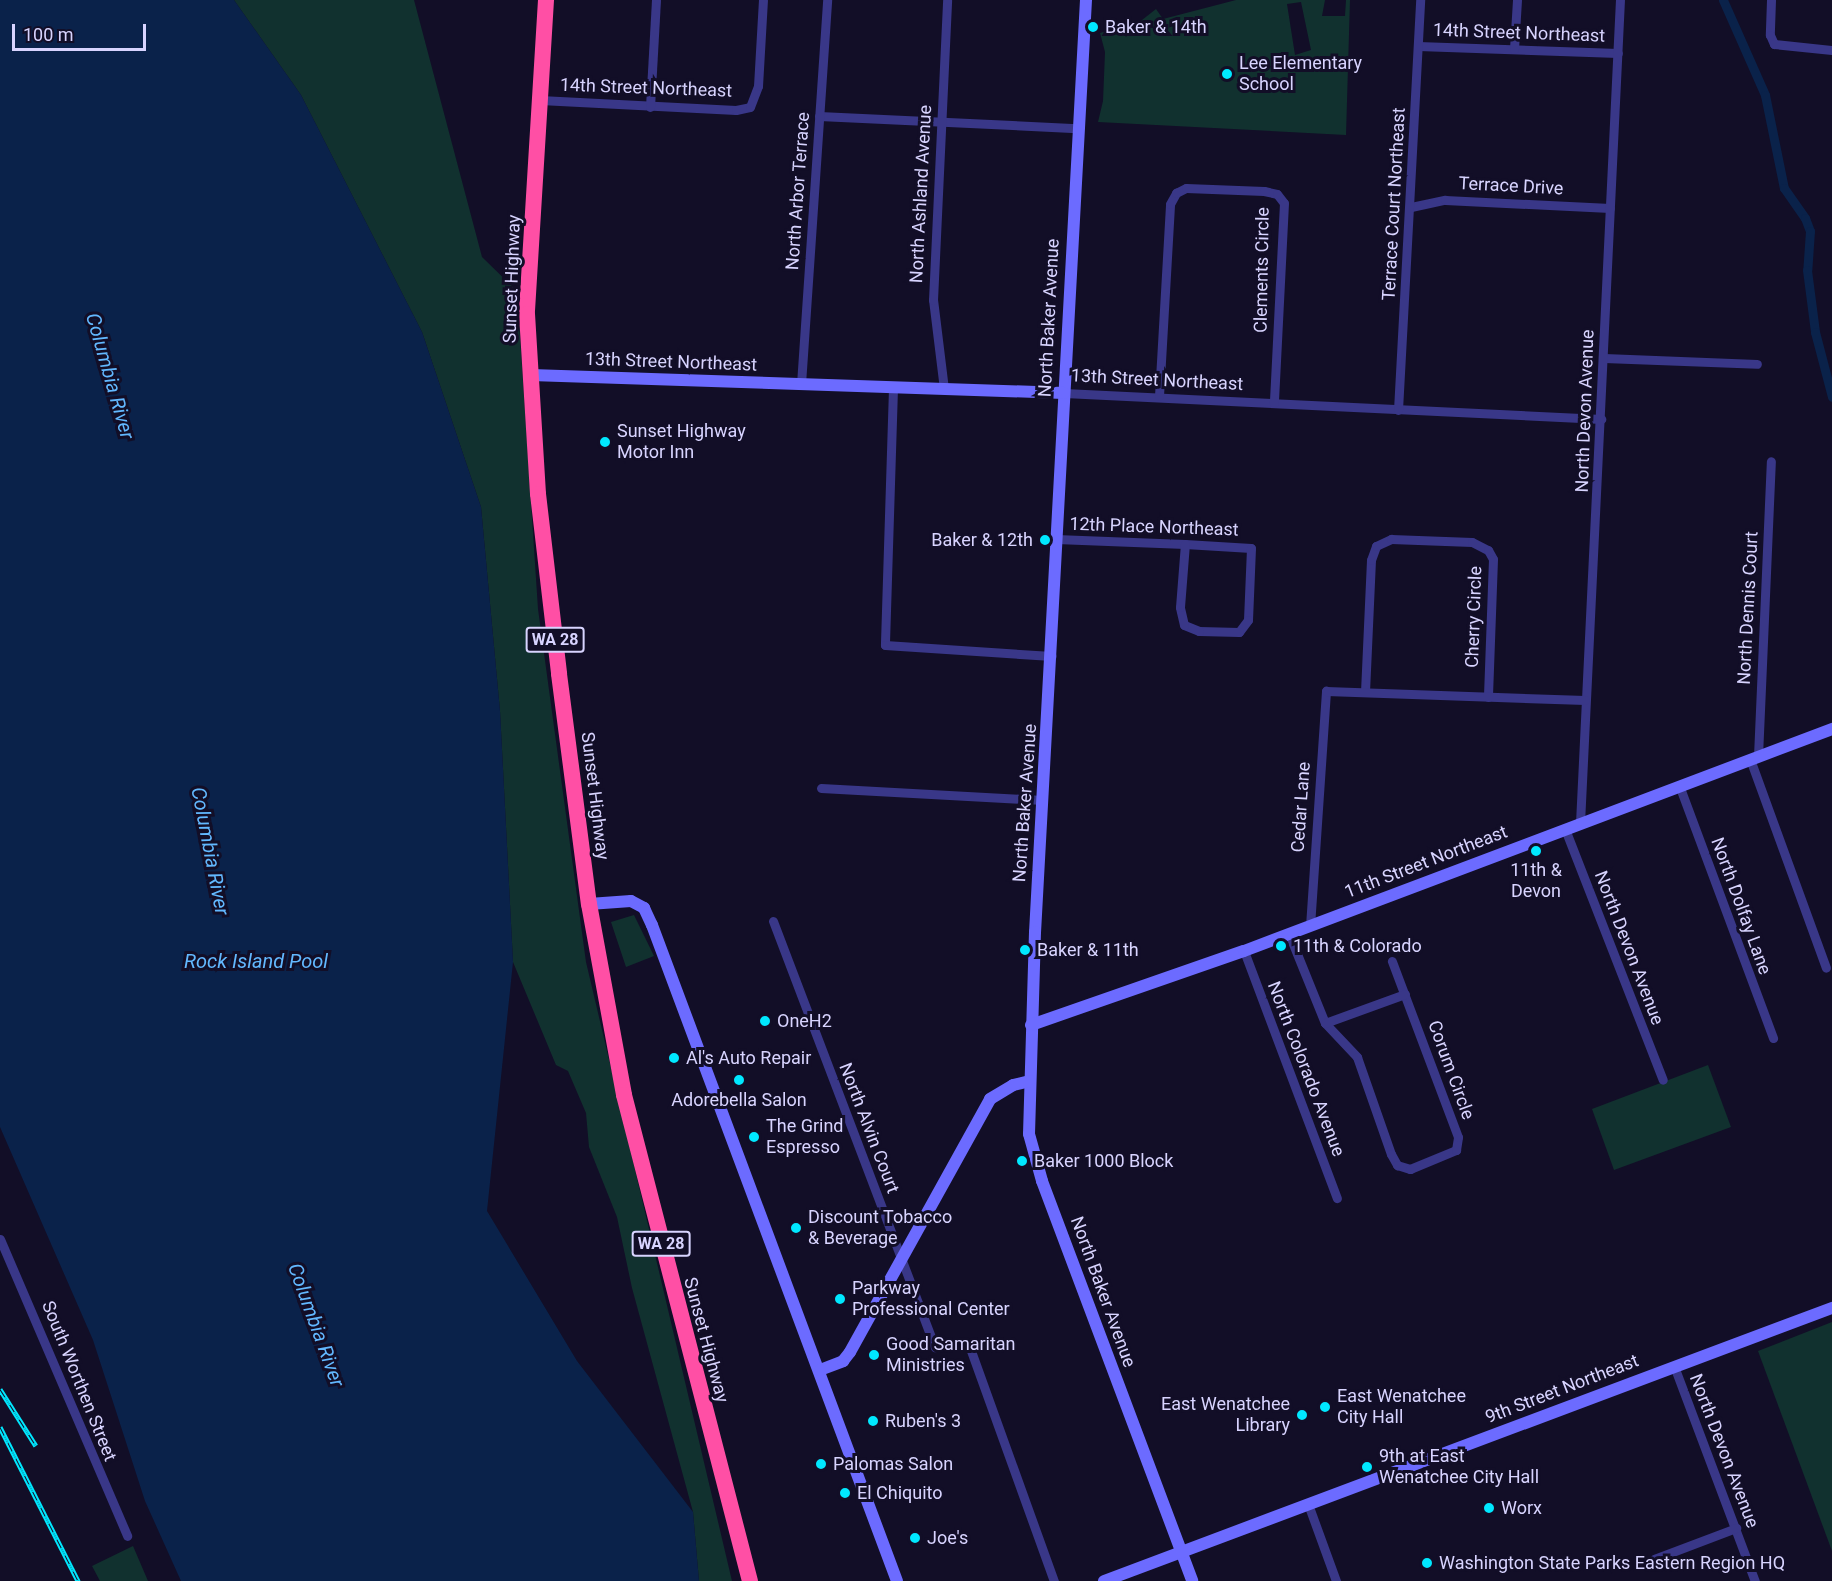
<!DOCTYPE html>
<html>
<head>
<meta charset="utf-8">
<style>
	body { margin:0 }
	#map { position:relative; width:1832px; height:1581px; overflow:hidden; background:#120e27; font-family:Roboto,sans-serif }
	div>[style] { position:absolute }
	.green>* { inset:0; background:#11312f }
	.water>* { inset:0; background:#0a224a }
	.canal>* { height:9px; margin:-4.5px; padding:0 4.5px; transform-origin:4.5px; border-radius:4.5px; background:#0a224a }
	.street>* { height:9px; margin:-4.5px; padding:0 4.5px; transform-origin:4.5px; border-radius:4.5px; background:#393788 }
	.secondary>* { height:12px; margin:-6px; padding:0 6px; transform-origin:6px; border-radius:6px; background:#6c6bff }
	.highway>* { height:16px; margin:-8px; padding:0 8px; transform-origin:8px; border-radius:8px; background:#ff4fa5 }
	.rail>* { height:5px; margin-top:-2.5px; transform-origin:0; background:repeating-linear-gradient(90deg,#120e27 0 9px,#00e8ff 0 18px); box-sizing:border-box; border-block:2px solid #00e8ff }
	.dots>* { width:16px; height:16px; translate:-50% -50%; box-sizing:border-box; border:3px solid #120e27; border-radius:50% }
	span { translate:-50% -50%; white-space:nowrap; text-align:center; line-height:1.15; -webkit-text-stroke:6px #120e27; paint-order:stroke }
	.shield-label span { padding:2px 4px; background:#120e27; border:2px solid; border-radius:4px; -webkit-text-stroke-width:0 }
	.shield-label { font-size:16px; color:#d8d4ff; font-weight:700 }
	.poi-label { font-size:18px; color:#d8d4ff }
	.left { translate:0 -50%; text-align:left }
	.right { translate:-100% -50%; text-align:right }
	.street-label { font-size:18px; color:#d8d4ff }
	.water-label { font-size:20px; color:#62b8ff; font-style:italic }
	.scale { position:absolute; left:12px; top:24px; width:134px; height:27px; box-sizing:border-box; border:3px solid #d8d4ff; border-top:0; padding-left:8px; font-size:18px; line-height:21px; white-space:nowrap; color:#d8d4ff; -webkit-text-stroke:4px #120e27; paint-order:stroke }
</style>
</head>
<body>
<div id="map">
	<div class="green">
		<div style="clip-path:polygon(234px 0,414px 0,482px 257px,517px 291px,538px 609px,586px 962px,732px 1581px,699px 1581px,693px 1512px,632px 1288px,617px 1217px,589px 1147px,586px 1113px,568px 1071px,556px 1065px,513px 962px,500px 711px,481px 507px,422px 332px,301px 95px)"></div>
		<div style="clip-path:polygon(evenodd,1236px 0,1325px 0,1322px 16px,1345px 16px,1346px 0,1350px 0,1346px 135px,1098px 122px,1103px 101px,1105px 52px,1100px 33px,1142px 20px,1156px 9px,1163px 19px,1236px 0,1301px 2px,1311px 50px,1295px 55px,1287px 4px,1301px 2px)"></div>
		<div style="clip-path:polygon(634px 915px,654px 956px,626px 967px,611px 922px)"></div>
		<div style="clip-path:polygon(1708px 1065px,1731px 1127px,1614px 1170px,1592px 1109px)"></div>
		<div style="clip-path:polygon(1832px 1322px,1832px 1551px,1758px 1351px)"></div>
		<div style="clip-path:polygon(133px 1546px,148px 1581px,100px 1581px,92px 1566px)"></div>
	</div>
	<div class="water">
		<div style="clip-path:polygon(0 0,234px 0,301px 95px,422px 332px,481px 507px,500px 711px,513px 962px,487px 1211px,577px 1361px,693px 1512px,699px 1581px,181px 1581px,145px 1501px,93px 1340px,0 1127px)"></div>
	</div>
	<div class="canal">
		<div style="left:1723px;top:0;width:104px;rotate:66.1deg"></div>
		<div style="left:1765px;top:95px;width:95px;rotate:78.5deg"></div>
		<div style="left:1784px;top:188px;width:37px;rotate:55deg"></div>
		<div style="left:1805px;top:218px;width:14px;rotate:69deg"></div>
		<div style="left:1810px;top:231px;width:39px;rotate:94deg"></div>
		<div style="left:1807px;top:270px;width:63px;rotate:82.6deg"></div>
		<div style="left:1815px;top:332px;width:67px;rotate:75.3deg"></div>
	</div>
	<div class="street">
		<div style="left:1771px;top:0;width:35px;rotate:92deg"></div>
		<div style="left:1770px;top:35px;width:10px;rotate:66deg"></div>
		<div style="left:1774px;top:44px;width:58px;rotate:5.9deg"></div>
		<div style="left:1418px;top:46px;width:200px;rotate:2deg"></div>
		<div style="left:1514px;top:49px;width:49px;rotate:-86.5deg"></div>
		<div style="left:540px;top:100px;width:196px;rotate:2.9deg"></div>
		<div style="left:736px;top:110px;width:14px;rotate:-12deg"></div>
		<div style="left:750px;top:107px;width:22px;rotate:-69deg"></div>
		<div style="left:758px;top:86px;width:86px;rotate:-86.7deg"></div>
		<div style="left:650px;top:107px;width:107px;rotate:-86.8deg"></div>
		<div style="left:819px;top:116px;width:258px;rotate:2.7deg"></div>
		<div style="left:1411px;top:207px;width:35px;rotate:-12deg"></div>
		<div style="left:1445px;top:200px;width:165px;rotate:2.8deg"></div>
		<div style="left:1604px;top:358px;width:153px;rotate:2.2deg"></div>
		<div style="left:801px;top:384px;width:385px;rotate:-86.1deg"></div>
		<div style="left:893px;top:388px;width:257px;rotate:91.8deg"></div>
		<div style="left:885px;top:645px;width:167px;rotate:3.8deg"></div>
		<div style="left:944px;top:389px;width:90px;rotate:-97deg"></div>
		<div style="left:933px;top:300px;width:300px;rotate:-87.3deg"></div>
		<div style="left:1064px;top:393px;width:538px;rotate:2.77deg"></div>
		<div style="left:1159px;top:396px;width:192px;rotate:-86.7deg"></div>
		<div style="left:1170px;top:204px;width:13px;rotate:-61deg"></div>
		<div style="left:1176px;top:193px;width:11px;rotate:-27deg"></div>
		<div style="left:1186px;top:188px;width:78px;rotate:2.2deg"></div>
		<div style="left:1264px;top:191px;width:13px;rotate:13deg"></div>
		<div style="left:1277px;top:194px;width:11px;rotate:52deg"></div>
		<div style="left:1284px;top:203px;width:200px;rotate:92.9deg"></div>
		<div style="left:1398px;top:410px;width:411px;rotate:-86.9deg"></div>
		<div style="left:1056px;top:539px;width:129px;rotate:2.2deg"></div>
		<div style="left:1185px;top:544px;width:66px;rotate:3.5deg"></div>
		<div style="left:1251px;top:548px;width:72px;rotate:92.4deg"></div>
		<div style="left:1248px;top:620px;width:15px;rotate:127deg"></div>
		<div style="left:1239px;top:632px;width:40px;rotate:-178.6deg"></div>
		<div style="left:1199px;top:631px;width:16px;rotate:-158deg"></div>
		<div style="left:1184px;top:625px;width:18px;rotate:-103deg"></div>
		<div style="left:1180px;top:607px;width:63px;rotate:-85.5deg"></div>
		<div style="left:1365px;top:692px;width:132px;rotate:-87.4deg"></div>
		<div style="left:1371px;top:560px;width:15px;rotate:-70deg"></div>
		<div style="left:1376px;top:546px;width:17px;rotate:-25deg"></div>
		<div style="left:1391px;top:539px;width:81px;rotate:2.1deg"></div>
		<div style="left:1472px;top:542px;width:18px;rotate:27deg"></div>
		<div style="left:1488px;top:550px;width:10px;rotate:61deg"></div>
		<div style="left:1493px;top:559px;width:138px;rotate:92.1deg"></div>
		<div style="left:1758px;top:756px;width:295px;rotate:-87.5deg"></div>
		<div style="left:1750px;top:759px;width:222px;rotate:70deg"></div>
		<div style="left:1679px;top:785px;width:270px;rotate:69.6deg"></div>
		<div style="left:821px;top:788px;width:222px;rotate:3.1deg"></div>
		<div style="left:1580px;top:823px;width:824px;rotate:-87.22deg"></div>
		<div style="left:1565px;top:829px;width:269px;rotate:68.7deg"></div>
		<div style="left:773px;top:921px;width:456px;rotate:69.2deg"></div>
		<div style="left:1310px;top:926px;width:236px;rotate:-86.1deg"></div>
		<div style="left:1326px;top:691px;width:259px;rotate:2deg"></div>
		<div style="left:1289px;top:934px;width:96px;rotate:68deg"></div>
		<div style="left:1325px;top:1023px;width:47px;rotate:46.7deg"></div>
		<div style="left:1357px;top:1057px;width:103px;rotate:70.7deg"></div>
		<div style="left:1391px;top:1154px;width:13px;rotate:61deg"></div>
		<div style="left:1397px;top:1165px;width:14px;rotate:17deg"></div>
		<div style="left:1410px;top:1169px;width:50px;rotate:-22.4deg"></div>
		<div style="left:1456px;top:1150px;width:13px;rotate:-81deg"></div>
		<div style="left:1458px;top:1137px;width:188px;rotate:-110.6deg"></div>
		<div style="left:1244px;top:951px;width:264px;rotate:69.4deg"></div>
		<div style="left:1325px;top:1023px;width:85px;rotate:-19.9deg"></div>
		<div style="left:0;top:1239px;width:323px;rotate:66.8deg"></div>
		<div style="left:970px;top:1348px;width:248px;rotate:70.2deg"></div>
		<div style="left:1674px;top:1366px;width:230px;rotate:69.4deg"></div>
		<div style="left:1308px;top:1504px;width:82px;rotate:70deg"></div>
		<div style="left:1654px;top:1559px;width:88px;rotate:-20.7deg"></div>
	</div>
	<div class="secondary">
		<div style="left:1086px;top:0;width:933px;rotate:93.13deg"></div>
		<div style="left:1035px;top:932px;width:202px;rotate:91.7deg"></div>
		<div style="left:1029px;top:1134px;width:49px;rotate:74.5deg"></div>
		<div style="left:1042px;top:1181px;width:427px;rotate:69.4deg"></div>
		<div style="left:531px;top:375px;width:533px;rotate:1.93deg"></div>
		<div style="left:589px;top:904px;width:42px;rotate:-4.1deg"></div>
		<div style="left:631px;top:901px;width:15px;rotate:28deg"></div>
		<div style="left:644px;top:908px;width:19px;rotate:65deg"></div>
		<div style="left:652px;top:925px;width:700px;rotate:69.52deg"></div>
		<div style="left:1031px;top:1025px;width:225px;rotate:-19.2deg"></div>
		<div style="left:1244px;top:951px;width:629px;rotate:-20.68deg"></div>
		<div style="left:820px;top:1370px;width:25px;rotate:-21deg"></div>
		<div style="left:843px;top:1361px;width:11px;rotate:-52deg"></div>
		<div style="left:850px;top:1352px;width:289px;rotate:-61deg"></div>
		<div style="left:990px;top:1099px;width:27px;rotate:-31deg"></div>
		<div style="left:1013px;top:1085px;width:17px;rotate:-13deg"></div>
		<div style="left:1104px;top:1581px;width:778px;rotate:-20.56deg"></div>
	</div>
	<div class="highway">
		<div style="left:546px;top:0;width:315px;rotate:93.5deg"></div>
		<div style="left:527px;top:314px;width:180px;rotate:86.5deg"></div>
		<div style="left:538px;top:494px;width:181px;rotate:83.3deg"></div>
		<div style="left:559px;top:674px;width:232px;rotate:82.6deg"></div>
		<div style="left:589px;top:904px;width:194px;rotate:79.6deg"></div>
		<div style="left:624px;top:1095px;width:502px;rotate:75.47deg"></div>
	</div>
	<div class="rail">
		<div style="left:0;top:1389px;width:67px;rotate:57.7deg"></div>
		<div style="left:0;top:1427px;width:173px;rotate:63.1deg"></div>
	</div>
	<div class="dots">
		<div style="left:1093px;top:27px;background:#00e8ff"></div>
		<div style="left:1227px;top:74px;background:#00e8ff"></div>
		<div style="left:605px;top:442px;background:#00e8ff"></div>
		<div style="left:1045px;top:540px;background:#00e8ff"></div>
		<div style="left:1536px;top:851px;background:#00e8ff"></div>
		<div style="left:1281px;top:946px;background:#00e8ff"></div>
		<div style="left:1025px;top:950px;background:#00e8ff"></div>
		<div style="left:765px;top:1021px;background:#00e8ff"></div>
		<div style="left:674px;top:1058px;background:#00e8ff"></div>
		<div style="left:739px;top:1080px;background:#00e8ff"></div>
		<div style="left:754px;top:1137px;background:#00e8ff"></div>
		<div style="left:1022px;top:1161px;background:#00e8ff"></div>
		<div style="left:796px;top:1228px;background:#00e8ff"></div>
		<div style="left:840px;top:1299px;background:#00e8ff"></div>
		<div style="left:874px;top:1355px;background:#00e8ff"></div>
		<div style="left:1325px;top:1407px;background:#00e8ff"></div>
		<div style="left:1302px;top:1415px;background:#00e8ff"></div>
		<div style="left:873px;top:1421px;background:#00e8ff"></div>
		<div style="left:821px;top:1464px;background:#00e8ff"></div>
		<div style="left:1367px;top:1467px;background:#00e8ff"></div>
		<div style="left:845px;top:1493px;background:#00e8ff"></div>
		<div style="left:1489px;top:1508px;background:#00e8ff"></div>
		<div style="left:915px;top:1538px;background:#00e8ff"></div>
		<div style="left:1427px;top:1563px;background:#00e8ff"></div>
	</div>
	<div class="shield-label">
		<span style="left:555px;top:640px">WA 28</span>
		<span style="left:661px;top:1244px">WA 28</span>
	</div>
	<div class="poi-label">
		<span class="left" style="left:1105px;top:27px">Baker &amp; 14th</span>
		<span class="left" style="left:1239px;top:74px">Lee Elementary<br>School</span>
		<span class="left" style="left:617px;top:442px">Sunset Highway<br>Motor Inn</span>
		<span class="right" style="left:1033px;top:540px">Baker &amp; 12th</span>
		<span style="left:1536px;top:881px">11th &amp;<br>Devon</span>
		<span class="left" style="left:1293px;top:946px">11th &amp; Colorado</span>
		<span class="left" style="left:1037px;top:950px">Baker &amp; 11th</span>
		<span class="left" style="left:777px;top:1021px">OneH2</span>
		<span class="left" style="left:686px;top:1058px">Al's Auto Repair</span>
		<span style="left:739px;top:1100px">Adorebella Salon</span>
		<span class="left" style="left:766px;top:1137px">The Grind<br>Espresso</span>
		<span class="left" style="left:1034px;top:1161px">Baker 1000 Block</span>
		<span class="left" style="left:808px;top:1228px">Discount Tobacco<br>&amp; Beverage</span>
		<span class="left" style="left:852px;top:1299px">Parkway<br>Professional Center</span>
		<span class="left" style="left:886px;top:1355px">Good Samaritan<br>Ministries</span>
		<span class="left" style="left:1337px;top:1407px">East Wenatchee<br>City Hall</span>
		<span class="right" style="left:1290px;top:1415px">East Wenatchee<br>Library</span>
		<span class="left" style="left:885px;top:1421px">Ruben's 3</span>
		<span class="left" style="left:1379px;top:1467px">9th at East<br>Wenatchee City Hall</span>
		<span class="left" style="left:833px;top:1464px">Palomas Salon</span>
		<span class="left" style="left:857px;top:1493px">El Chiquito</span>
		<span class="left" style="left:1501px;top:1508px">Worx</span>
		<span class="left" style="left:927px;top:1538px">Joe's</span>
		<span class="left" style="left:1439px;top:1563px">Washington State Parks Eastern Region HQ</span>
	</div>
	<div class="street-label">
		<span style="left:1519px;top:33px;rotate:2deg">14th Street Northeast</span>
		<span style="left:646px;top:88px;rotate:2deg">14th Street Northeast</span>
		<span style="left:1511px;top:186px;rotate:3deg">Terrace Drive</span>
		<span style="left:798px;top:191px;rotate:-86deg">North Arbor Terrace</span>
		<span style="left:921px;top:194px;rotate:-87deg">North Ashland Avenue</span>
		<span style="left:1394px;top:204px;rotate:-87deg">Terrace Court Northeast</span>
		<span style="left:1262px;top:270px;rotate:-89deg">Clements Circle</span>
		<span style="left:512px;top:279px;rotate:-88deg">Sunset Highway</span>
		<span style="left:1049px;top:318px;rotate:-87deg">North Baker Avenue</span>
		<span style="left:671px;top:362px;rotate:2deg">13th Street Northeast</span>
		<span style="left:1157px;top:380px;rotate:3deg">13th Street Northeast</span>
		<span style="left:1585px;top:411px;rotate:-88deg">North Devon Avenue</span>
		<span style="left:1154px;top:527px;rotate:2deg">12th Place Northeast</span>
		<span style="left:1748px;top:608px;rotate:-87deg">North Dennis Court</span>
		<span style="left:1474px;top:617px;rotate:-88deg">Cherry Circle</span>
		<span style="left:595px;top:796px;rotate:83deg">Sunset Highway</span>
		<span style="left:1025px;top:803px;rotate:-86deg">North Baker Avenue</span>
		<span style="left:1301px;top:807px;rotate:-86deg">Cedar Lane</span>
		<span style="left:1426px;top:862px;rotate:-21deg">11th Street Northeast</span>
		<span style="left:1741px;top:906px;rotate:70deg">North Dolfay Lane</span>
		<span style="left:1629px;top:948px;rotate:69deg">North Devon Avenue</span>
		<span style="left:1306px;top:1069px;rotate:69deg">North Colorado Avenue</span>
		<span style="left:1451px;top:1070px;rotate:70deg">Corum Circle</span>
		<span style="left:869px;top:1128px;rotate:69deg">North Alvin Court</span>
		<span style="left:1103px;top:1292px;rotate:70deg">North Baker Avenue</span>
		<span style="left:706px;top:1340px;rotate:75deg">Sunset Highway</span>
		<span style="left:79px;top:1381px;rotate:68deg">South Worthen Street</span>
		<span style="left:1562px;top:1389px;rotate:-21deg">9th Street Northeast</span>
		<span style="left:1724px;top:1451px;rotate:69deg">North Devon Avenue</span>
	</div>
	<div class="water-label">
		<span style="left:110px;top:376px;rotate:74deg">Columbia River</span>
		<span style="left:210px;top:851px;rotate:79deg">Columbia River</span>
		<span style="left:256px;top:961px">Rock Island Pool</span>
		<span style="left:316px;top:1325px;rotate:70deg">Columbia River</span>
	</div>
	<div class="scale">100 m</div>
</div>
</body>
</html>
